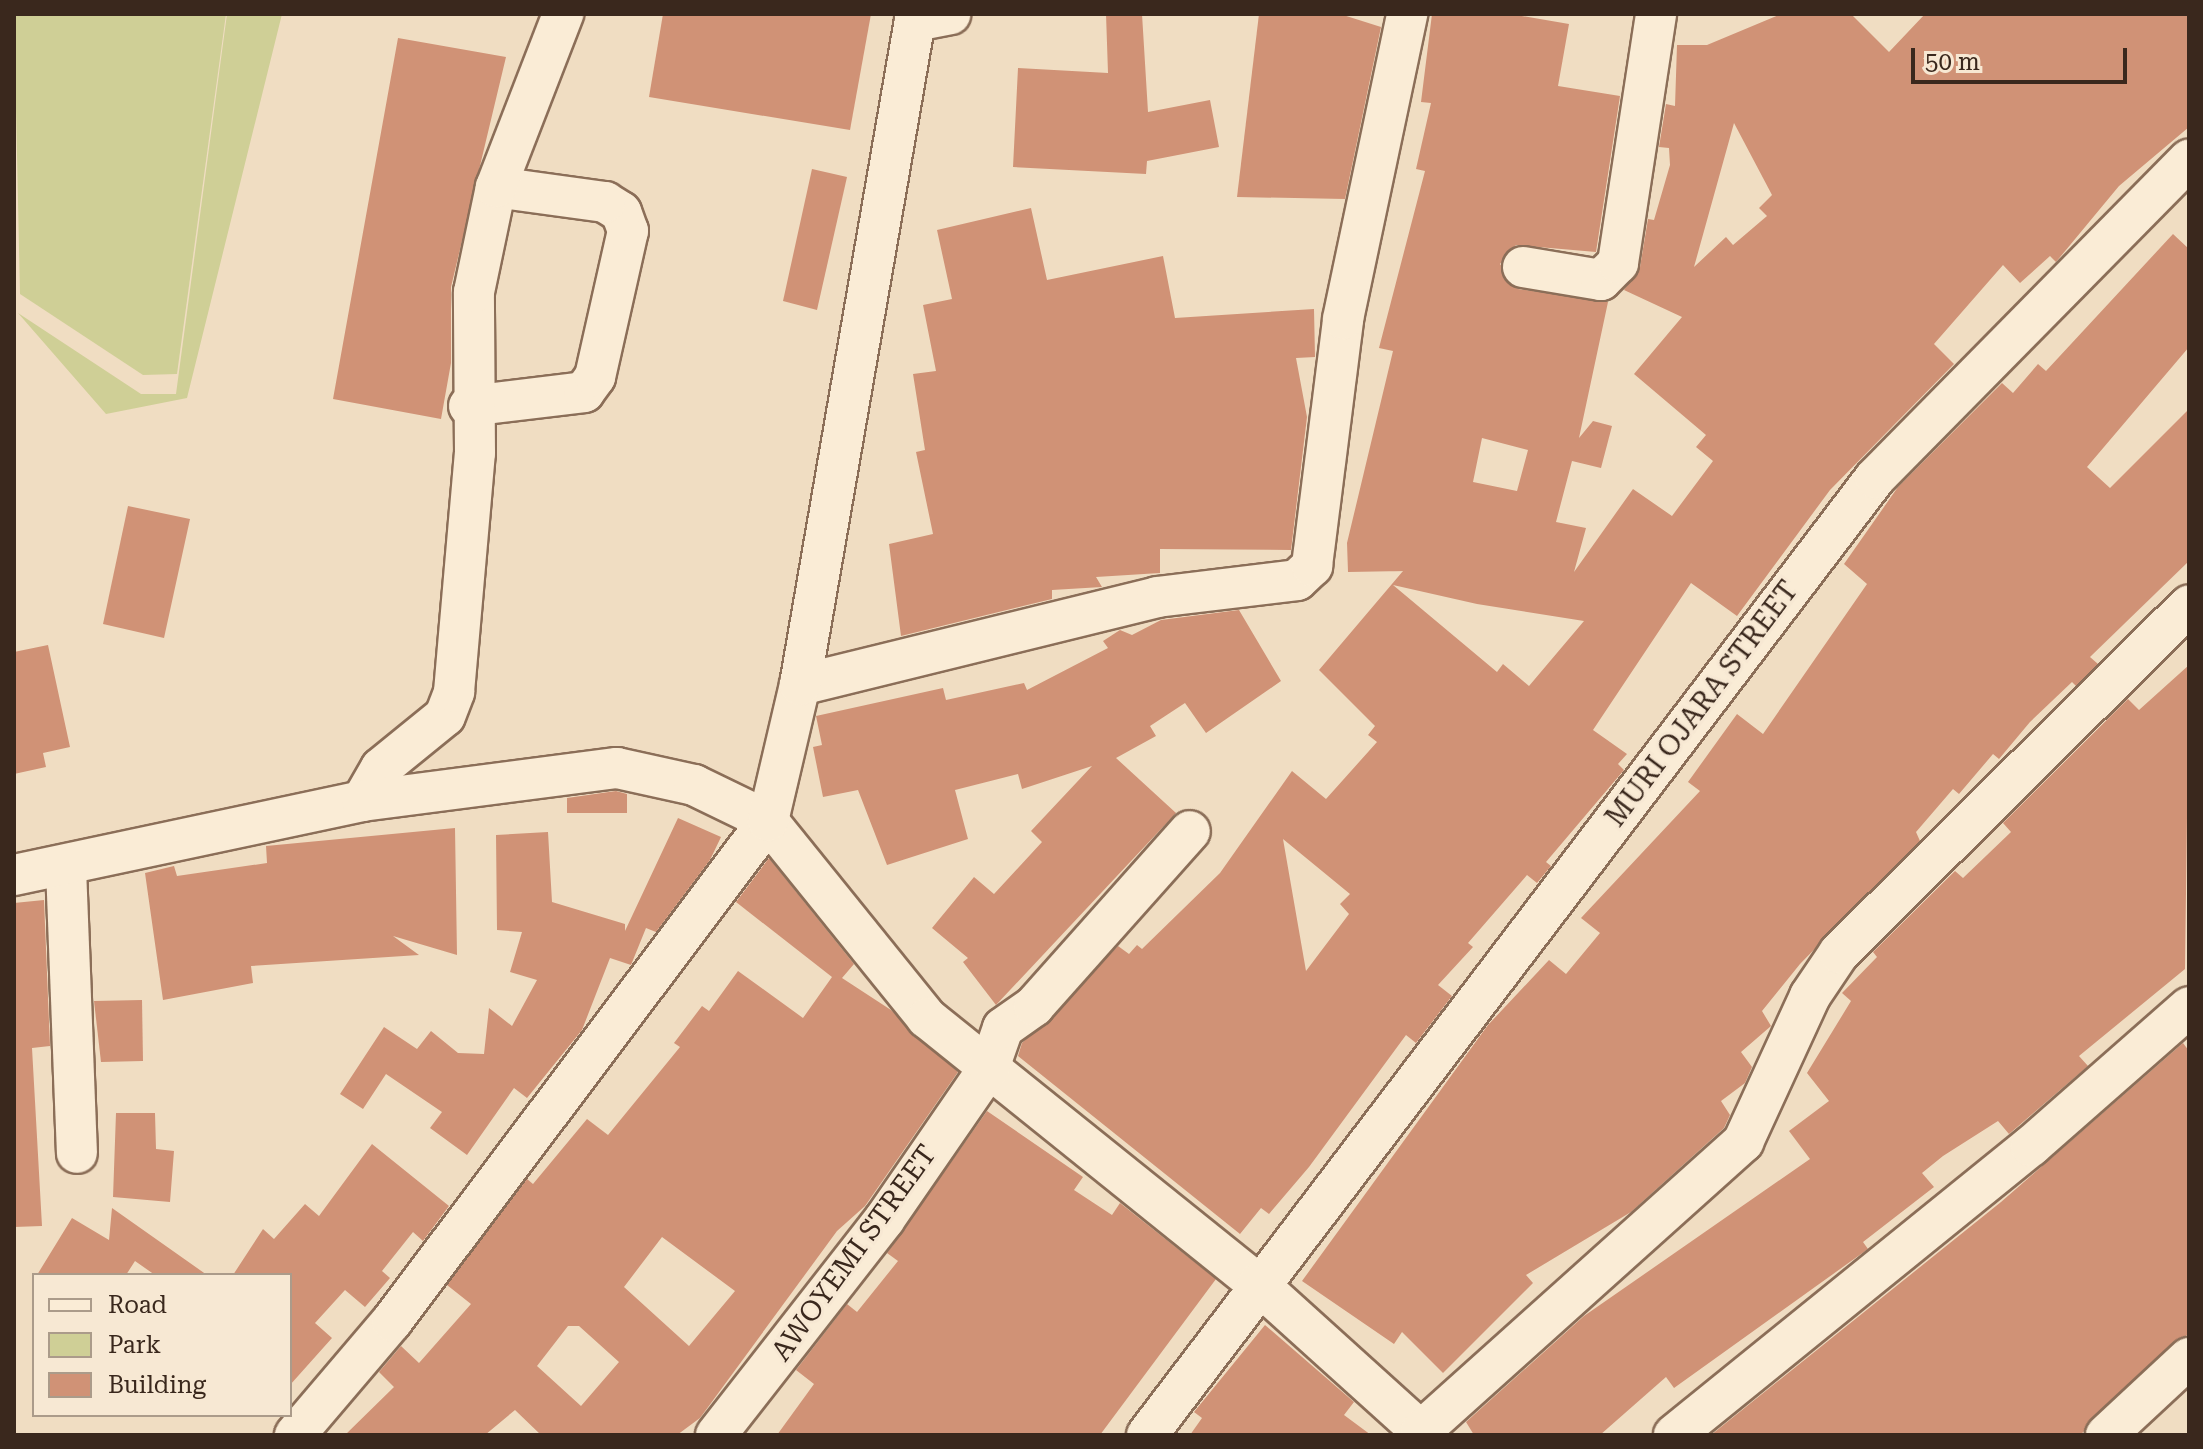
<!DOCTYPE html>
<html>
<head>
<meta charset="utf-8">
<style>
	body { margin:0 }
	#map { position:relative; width:2203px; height:1449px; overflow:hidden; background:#f0ddc2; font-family:"Roboto Serif",serif }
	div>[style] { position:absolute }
	.green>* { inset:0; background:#cfcf96 }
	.building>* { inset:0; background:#d09276 }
	.roads { filter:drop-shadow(2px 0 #8b6e58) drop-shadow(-2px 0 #8b6e58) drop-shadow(0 2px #8b6e58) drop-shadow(0 -2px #8b6e58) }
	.minor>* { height:40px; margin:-20px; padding:0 20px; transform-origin:20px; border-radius:20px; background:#faecd6 }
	span { translate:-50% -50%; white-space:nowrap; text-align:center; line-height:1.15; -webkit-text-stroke:6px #f7e8d3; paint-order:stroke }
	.street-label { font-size:28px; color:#3a281d }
	.frame { position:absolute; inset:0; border:16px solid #3a281d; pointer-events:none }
	.legend { position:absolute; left:32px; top:1273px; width:260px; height:144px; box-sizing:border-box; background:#f7e8d3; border:2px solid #ab9b8a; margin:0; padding:10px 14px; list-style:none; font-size:24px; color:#3a281d }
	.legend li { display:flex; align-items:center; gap:16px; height:40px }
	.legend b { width:40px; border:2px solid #ab9b8a }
	.scale { position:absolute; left:1911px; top:48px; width:216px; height:36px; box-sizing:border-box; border:4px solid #3a281d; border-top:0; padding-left:10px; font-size:24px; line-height:28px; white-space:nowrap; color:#3a281d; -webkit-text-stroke:6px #f7e8d3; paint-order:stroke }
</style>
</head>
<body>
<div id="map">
	<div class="green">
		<div style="clip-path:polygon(14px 14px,226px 14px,177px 374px,143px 375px,20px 294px)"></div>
		<div style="clip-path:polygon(227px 14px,282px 14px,187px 398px,106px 414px,18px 313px,141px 394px,176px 394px)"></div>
	</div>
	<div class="building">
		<div style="clip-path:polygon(663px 14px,871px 14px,850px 130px,649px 97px)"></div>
		<div style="clip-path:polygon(1106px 14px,1142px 14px,1148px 112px,1210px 100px,1219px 147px,1147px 161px,1146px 174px,1013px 167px,1018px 68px,1108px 73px)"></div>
		<div style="clip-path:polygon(1259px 14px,1340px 14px,1381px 27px,1345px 199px,1237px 197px)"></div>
		<div style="clip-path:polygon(evenodd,1432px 14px,1510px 14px,1569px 24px,1558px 86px,1620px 96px,1596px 252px,1516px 245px,1500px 264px,1518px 289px,1608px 302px,1579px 438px,1593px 421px,1612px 426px,1601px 468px,1572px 461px,1556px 522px,1586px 528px,1574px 572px,1633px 489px,1672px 516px,1713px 461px,1696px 447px,1706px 435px,1634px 374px,1682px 317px,1624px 290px,1640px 267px,1648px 219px,1654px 220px,1670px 165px,1669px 148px,1659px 147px,1666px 104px,1675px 106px,1677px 45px,1707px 45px,1781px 14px,1851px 14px,1889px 52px,1925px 14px,2189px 14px,2189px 127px,2119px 186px,2056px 262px,2050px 256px,2020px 283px,2003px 265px,1934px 344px,1954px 364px,1830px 490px,1737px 616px,1691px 583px,1593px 730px,1627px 754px,1618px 764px,1624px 770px,1546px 862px,1551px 866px,1537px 883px,1527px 875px,1468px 943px,1473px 947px,1438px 985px,1452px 996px,1416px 1043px,1406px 1035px,1309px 1167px,1269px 1214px,1261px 1208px,1240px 1234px,1018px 1056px,1022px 1043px,1118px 946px,1129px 954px,1137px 945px,1142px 949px,1220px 873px,1292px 771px,1326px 799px,1377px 742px,1368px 735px,1375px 726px,1319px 670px,1403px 571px,1348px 572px,1347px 543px,1393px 351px,1379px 348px,1425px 171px,1416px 169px,1431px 103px,1421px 102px,1432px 14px,1734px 123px,1772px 195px,1759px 208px,1767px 216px,1733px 245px,1726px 237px,1694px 267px,1734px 123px,1432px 14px,1482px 438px,1528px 450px,1517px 491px,1473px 482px,1482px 438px,1432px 14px,1393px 585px,1477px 604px,1584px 621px,1529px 686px,1503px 664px,1497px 672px,1393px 585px,1432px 14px,1283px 839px,1350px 894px,1340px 904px,1349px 914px,1306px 971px,1283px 839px)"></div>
		<div style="clip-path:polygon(398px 38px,506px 57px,451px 287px,451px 363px,441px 419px,333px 399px)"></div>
		<div style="clip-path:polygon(812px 169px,847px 177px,817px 310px,783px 301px)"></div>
		<div style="clip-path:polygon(1031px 208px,1047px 280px,1163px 256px,1175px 318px,1314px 309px,1315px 357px,1296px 358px,1307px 417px,1291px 550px,1160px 549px,1160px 573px,1096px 577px,1102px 587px,1052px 590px,1052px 599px,901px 636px,889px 544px,933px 534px,916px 452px,925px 450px,913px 374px,936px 371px,923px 305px,952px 299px,937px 230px)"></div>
		<div style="clip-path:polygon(2173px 234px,2189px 249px,2189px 347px,2087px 467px,2110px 488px,2189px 409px,2189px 561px,2090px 657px,2098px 664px,2076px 686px,2072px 682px,2030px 722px,1999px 759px,1993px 754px,1959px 794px,1953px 789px,1916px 832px,1920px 841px,1800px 964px,1762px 1011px,1771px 1026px,1741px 1052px,1752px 1067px,1745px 1083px,1721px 1101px,1730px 1115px,1724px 1128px,1631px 1212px,1526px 1275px,1533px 1283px,1443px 1373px,1402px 1332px,1394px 1344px,1302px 1281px,1488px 1025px,1549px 960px,1566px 974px,1600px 933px,1581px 918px,1700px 791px,1688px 782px,1737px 714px,1763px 734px,1867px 584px,1844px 564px,1898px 487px,2002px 383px,2013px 393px,2038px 364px,2046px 371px)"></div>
		<div style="clip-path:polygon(128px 506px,190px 519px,164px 638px,103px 624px)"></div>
		<div style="clip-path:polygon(1239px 610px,1281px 681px,1206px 733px,1185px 703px,1150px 726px,1156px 736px,1116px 758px,1176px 813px,996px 1005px,963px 962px,968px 958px,932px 928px,974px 877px,994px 894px,1042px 842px,1031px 831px,1092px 766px,1022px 789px,1018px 774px,955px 790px,968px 839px,887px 865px,858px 790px,823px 797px,813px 747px,822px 745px,816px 716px,943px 688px,946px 700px,1024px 683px,1027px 690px,1108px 648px,1103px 641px,1120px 630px,1132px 635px,1161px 620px)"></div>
		<div style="clip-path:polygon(48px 645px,70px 747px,43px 753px,46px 767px,14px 774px,14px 652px)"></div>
		<div style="clip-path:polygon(2189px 665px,2185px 969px,2079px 1056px,2088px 1066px,2016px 1128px,2009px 1134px,1998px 1121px,1943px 1156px,1922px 1173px,1934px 1187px,1863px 1242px,1868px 1249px,1674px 1388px,1666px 1377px,1600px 1435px,1474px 1435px,1466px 1422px,1584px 1316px,1810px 1159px,1789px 1131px,1829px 1101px,1807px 1073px,1851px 1001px,1842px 993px,1877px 957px,1873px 952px,1955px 871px,1963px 878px,2011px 832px,2003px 823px,2128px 699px,2139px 710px)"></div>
		<div style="clip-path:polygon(616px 791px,627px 794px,627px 813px,567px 813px,567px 798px)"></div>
		<div style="clip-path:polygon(678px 818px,721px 837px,710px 860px,656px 932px,646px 928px,631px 965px,610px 958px,582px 1030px,527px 1098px,514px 1088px,467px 1155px,430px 1128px,442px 1112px,386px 1074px,363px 1109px,340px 1094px,384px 1027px,417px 1049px,431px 1031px,458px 1053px,484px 1054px,489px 1008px,512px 1026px,537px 980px,510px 972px,522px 932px,497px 930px,496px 835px,548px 832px,552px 902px,625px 924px,625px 931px)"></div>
		<div style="clip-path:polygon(455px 828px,457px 955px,393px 936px,419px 955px,251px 966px,253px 983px,163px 1000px,145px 873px,174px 866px,177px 876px,267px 863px,266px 846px)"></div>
		<div style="clip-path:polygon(evenodd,769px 858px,854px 964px,842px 978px,891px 1010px,958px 1072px,865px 1206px,837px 1231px,700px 1418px,677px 1435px,541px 1435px,515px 1410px,485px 1435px,345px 1435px,394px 1387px,379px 1372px,401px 1346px,419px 1363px,471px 1304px,447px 1285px,527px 1179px,533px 1184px,587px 1119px,608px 1135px,680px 1047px,674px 1043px,702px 1006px,709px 1011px,738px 971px,803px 1018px,832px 977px,736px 902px,769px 858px,662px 1237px,735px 1291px,689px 1346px,624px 1287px,662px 1237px,769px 858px,568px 1326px,579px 1326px,619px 1362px,581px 1406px,537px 1366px,568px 1326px)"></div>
		<div style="clip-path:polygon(44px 900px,50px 1046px,32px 1048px,42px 1226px,14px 1227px,14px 903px)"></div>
		<div style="clip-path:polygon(142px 1000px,143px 1061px,101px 1062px,94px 1001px)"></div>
		<div style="clip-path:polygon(2183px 1043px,2189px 1051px,2189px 1333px,2080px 1435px,1711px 1435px,2001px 1202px)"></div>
		<div style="clip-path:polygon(987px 1111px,1083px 1177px,1074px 1190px,1112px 1215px,1120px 1203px,1216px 1279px,1100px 1435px,777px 1435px,814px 1384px,796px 1370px,847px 1304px,857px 1312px,898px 1261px,887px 1253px)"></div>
		<div style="clip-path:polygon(116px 1113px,155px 1113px,156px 1149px,174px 1151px,170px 1202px,113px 1197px)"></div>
		<div style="clip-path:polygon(372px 1144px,449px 1206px,423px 1241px,413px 1232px,382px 1271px,390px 1278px,365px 1307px,345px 1290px,315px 1323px,332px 1338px,290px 1385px,290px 1275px,233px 1275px,263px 1229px,274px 1239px,305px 1204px,319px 1216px)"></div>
		<div style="clip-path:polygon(112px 1208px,207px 1275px,155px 1275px,135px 1261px,126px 1275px,37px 1275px,72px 1218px,109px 1240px)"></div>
		<div style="clip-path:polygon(1265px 1325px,1354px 1402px,1344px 1415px,1371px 1435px,1190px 1435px,1202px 1418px,1194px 1412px)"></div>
	</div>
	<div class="roads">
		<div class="minor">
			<div style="left:915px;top:21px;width:36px;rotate:-11deg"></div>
			<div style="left:1523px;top:267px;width:79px;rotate:9.5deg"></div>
			<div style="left:1601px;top:280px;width:24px;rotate:-45deg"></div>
			<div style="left:1618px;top:263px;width:252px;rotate:-81.3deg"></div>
			<div style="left:469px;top:406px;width:116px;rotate:-6.9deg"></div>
			<div style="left:584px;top:392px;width:19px;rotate:-54deg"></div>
			<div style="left:595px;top:377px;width:150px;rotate:-77.3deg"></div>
			<div style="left:628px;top:231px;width:20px;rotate:-110deg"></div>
			<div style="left:621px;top:212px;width:19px;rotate:-148deg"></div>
			<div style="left:605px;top:202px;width:110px;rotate:-172.2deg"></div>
			<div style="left:800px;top:685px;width:368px;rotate:-13.8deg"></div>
			<div style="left:1157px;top:597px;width:141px;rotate:-6.9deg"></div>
			<div style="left:1297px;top:580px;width:21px;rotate:-43deg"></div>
			<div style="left:1312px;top:566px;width:249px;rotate:-82.8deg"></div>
			<div style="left:1343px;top:319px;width:312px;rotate:-78.1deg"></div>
			<div style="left:362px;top:801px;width:38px;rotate:-60deg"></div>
			<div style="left:381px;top:768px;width:82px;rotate:-39.1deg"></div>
			<div style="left:445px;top:716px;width:26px;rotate:-69deg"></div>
			<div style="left:454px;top:692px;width:240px;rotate:-85deg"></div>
			<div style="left:475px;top:453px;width:161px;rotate:-90.4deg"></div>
			<div style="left:474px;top:292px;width:107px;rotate:-78.2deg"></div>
			<div style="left:496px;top:187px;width:186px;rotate:-68.8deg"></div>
			<div style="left:66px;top:868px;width:285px;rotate:87.8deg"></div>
			<div style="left:14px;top:875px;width:356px;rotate:-12deg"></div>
			<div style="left:362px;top:801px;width:257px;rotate:-7.4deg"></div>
			<div style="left:617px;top:768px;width:79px;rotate:12.4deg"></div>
			<div style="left:694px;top:785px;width:82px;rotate:25.9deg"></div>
			<div style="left:768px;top:821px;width:253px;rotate:51.1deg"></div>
			<div style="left:927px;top:1018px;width:425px;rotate:38.8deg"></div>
			<div style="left:1258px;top:1284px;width:225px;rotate:42.1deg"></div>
			<div style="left:1421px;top:1431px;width:433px;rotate:-41.9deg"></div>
			<div style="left:1743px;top:1142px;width:161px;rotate:-65.3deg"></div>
			<div style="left:1810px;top:996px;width:52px;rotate:-56deg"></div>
			<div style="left:1839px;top:953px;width:493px;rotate:-44.8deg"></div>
			<div style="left:295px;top:1435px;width:150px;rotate:-49.6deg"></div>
			<div style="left:392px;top:1321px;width:626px;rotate:-53.06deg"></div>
			<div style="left:768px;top:821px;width:140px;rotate:-76.8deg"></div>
			<div style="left:800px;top:685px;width:681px;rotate:-80.19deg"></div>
			<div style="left:716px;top:1435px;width:273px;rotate:-52deg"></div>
			<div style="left:884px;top:1220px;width:185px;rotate:-55.4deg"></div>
			<div style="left:989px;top:1068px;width:42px;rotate:-70.7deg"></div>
			<div style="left:1003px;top:1028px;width:38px;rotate:-35deg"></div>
			<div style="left:1034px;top:1006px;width:234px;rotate:-48.3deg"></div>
			<div style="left:1147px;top:1435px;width:1202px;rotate:-52.74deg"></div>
			<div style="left:1875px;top:478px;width:447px;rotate:-45.4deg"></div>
			<div style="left:1674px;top:1435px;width:459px;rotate:-39deg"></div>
			<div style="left:2031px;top:1146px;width:210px;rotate:-41.3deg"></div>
			<div style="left:2106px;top:1435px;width:113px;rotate:-42.9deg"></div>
		</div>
	</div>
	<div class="street-label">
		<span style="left:1702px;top:704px;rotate:-53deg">MURI OJARA STREET</span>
		<span style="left:854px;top:1253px;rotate:-54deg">AWOYEMI STREET</span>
	</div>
	<div class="frame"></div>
	<ul class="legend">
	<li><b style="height:10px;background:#faecd6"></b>Road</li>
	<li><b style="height:22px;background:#cfcf96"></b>Park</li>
	<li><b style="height:22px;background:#d09276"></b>Building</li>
	</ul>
	<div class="scale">50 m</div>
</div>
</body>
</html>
